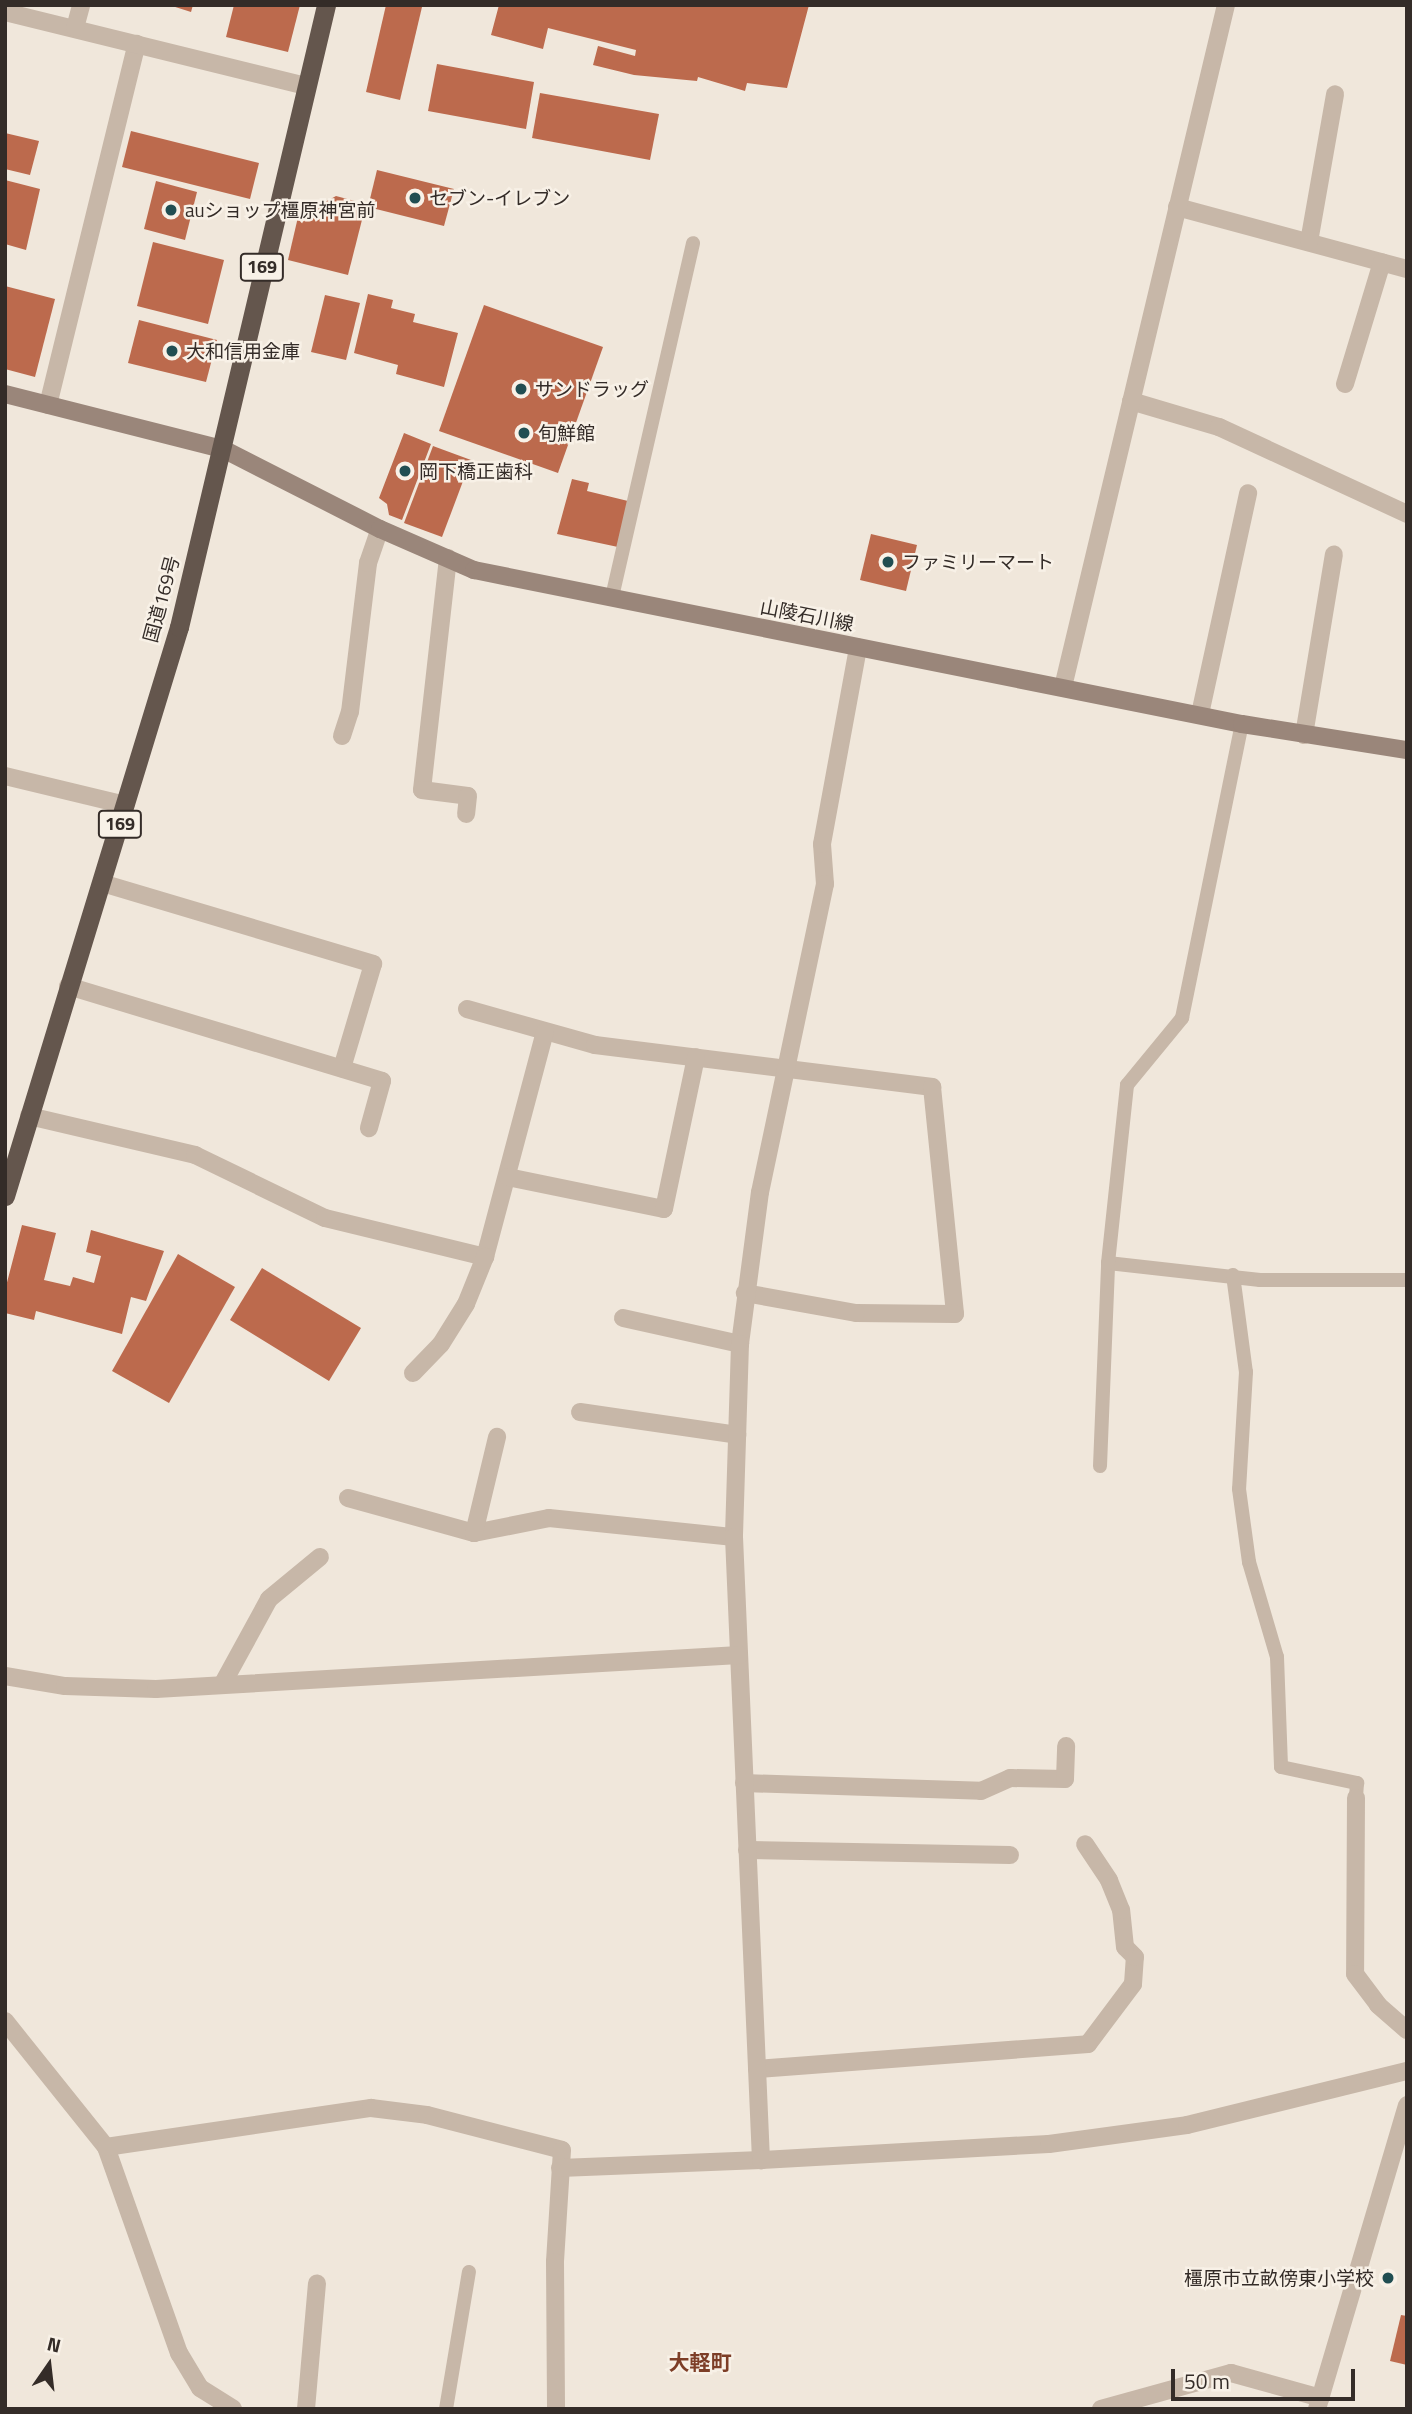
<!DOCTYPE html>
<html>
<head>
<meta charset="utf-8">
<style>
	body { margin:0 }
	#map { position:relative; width:1412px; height:2414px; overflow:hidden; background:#f0e7db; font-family:"Titillium Web","Noto Sans JP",sans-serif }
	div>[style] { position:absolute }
	.building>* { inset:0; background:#bc6a4d }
	.service>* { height:14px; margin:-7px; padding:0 7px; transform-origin:7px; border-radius:7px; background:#c7b7a8 }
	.minor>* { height:18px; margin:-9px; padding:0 9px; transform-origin:9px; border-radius:9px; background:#c7b7a8 }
	.tertiary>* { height:18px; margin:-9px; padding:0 9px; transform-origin:9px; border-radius:9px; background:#c7b7a8 }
	.secondary>* { height:18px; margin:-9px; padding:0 9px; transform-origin:9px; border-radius:9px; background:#9a867a }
	.trunk>* { height:19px; margin:-9.5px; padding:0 9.5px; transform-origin:9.5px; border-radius:9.5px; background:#64564d }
	.dots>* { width:19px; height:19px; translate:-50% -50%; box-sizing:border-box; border:4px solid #f8f1e7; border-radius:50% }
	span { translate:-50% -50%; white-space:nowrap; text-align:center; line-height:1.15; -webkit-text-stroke:5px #f8f1e7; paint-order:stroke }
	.shield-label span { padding:2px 5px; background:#f8f1e7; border:2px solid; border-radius:5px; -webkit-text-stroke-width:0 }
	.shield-label { font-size:18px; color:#342c28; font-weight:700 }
	.poi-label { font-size:19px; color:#342c28 }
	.left { translate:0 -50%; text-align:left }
	.right { translate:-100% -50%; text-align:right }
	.street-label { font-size:19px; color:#342c28 }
	.neighbourhood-label { font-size:21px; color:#7d3e27; font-weight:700 }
	.frame { position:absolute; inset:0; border:7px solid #342c28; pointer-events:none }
	.north { position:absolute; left:14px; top:2330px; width:70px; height:70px; -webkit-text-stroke:5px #f8f1e7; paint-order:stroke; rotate:14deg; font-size:19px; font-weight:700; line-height:28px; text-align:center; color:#342c28 }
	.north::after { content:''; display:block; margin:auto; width:24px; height:32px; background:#342c28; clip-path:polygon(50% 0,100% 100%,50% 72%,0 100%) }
	.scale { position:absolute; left:1171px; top:2369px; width:184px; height:32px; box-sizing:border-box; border:4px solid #342c28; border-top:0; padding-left:9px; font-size:21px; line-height:24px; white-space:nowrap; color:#342c28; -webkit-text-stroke:5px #f8f1e7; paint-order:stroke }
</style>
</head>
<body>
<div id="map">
	<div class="building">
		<div style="clip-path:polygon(169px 5px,193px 5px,191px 12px)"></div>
		<div style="clip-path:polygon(234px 5px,300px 5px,288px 52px,226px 37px)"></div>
		<div style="clip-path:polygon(386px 5px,422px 7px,400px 100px,366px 92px)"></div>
		<div style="clip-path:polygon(499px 5px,809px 5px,787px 88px,747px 83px,745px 91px,698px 77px,697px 81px,634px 75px,593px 65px,598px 46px,635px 56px,636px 50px,548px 28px,543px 49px,491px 35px)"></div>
		<div style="clip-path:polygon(437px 64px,534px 82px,526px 129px,428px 111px)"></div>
		<div style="clip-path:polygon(540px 93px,659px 114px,650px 160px,532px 138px)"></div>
		<div style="clip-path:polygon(131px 131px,259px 163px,250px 199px,122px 167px)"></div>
		<div style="clip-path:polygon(5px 133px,39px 141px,30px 175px,5px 169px)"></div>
		<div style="clip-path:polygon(377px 170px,454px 189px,444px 226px,368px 207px)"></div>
		<div style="clip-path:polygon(5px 180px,40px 189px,26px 250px,5px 244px)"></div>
		<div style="clip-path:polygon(156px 181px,197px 192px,185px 240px,144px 229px)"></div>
		<div style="clip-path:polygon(336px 196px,366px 204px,348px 275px,288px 260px,298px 217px)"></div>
		<div style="clip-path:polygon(153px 242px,224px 260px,208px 324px,137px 306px)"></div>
		<div style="clip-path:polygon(5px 286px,55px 299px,35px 377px,5px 369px)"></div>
		<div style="clip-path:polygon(368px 294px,393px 300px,391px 308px,415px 314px,413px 322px,458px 333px,444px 387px,396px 374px,398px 365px,354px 353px)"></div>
		<div style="clip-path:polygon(325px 295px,360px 303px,346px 360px,311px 352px)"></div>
		<div style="clip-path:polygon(484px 305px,603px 347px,558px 473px,439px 431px)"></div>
		<div style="clip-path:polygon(139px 320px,217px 340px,206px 382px,128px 363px)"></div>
		<div style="clip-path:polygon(404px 433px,431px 444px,402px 520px,389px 515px,387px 504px,379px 498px)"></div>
		<div style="clip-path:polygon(433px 446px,471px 460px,442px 537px,404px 523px)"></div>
		<div style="clip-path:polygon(572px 479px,589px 483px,587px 491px,628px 501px,618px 547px,557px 534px)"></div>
		<div style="clip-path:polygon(871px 534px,917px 545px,906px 591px,860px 580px)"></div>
		<div style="clip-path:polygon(22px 1225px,56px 1233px,44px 1280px,70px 1286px,73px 1277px,94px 1283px,101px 1256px,86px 1252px,91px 1230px,164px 1251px,146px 1301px,131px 1297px,122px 1334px,36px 1311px,34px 1320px,5px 1313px,5px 1290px)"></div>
		<div style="clip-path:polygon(178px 1254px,235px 1287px,169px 1403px,112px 1371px)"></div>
		<div style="clip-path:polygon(262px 1268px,361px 1328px,329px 1381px,230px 1320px)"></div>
		<div style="clip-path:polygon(1401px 2315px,1407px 2316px,1407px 2365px,1390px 2361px)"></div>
	</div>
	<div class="service">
		<div style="left:612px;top:597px;width:363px;rotate:-77.1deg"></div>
		<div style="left:1108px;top:1263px;width:153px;rotate:6.4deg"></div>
		<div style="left:1260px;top:1280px;width:147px"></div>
		<div style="left:1233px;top:1275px;width:98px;rotate:82.4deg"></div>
		<div style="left:1246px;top:1372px;width:117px;rotate:93.4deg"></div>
		<div style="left:1239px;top:1489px;width:74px;rotate:82.2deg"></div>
		<div style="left:1249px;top:1562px;width:99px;rotate:73.6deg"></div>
		<div style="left:1277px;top:1657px;width:110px;rotate:87.9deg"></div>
		<div style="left:1281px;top:1767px;width:78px;rotate:11.9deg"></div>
		<div style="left:1357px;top:1783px;width:15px;rotate:94deg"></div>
		<div style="left:1100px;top:1466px;width:203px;rotate:-87.7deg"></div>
		<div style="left:1108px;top:1263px;width:179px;rotate:-83.9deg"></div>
		<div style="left:1127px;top:1085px;width:87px;rotate:-50.6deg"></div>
		<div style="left:1182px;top:1018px;width:300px;rotate:-78.5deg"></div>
		<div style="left:446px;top:2409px;width:139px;rotate:-80.5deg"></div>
	</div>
	<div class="minor">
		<div style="left:1177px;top:207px;width:238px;rotate:15.1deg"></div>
		<div style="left:1309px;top:242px;width:150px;rotate:-80deg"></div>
		<div style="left:1345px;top:384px;width:127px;rotate:-73.1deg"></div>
		<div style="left:1131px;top:401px;width:92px;rotate:16.5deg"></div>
		<div style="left:1219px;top:427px;width:207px;rotate:24.8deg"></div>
		<div style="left:48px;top:405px;width:372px;rotate:-76.2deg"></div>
		<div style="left:448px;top:558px;width:233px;rotate:96.4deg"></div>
		<div style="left:422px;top:790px;width:46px;rotate:7.4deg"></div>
		<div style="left:468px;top:796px;width:18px;rotate:96deg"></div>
		<div style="left:1063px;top:687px;width:701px;rotate:-76.56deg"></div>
		<div style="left:1200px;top:714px;width:226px;rotate:-77.7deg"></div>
		<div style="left:1304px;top:735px;width:183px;rotate:-80.6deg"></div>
		<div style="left:342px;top:736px;width:25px;rotate:-72deg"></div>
		<div style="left:350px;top:712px;width:150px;rotate:-83.1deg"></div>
		<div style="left:368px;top:563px;width:36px;rotate:-71deg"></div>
		<div style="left:5px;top:776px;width:124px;rotate:13.5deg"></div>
		<div style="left:102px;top:883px;width:283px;rotate:16.6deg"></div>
		<div style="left:373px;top:964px;width:109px;rotate:106.6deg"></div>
		<div style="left:825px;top:884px;width:40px;rotate:-94.3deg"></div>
		<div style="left:822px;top:844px;width:200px;rotate:-79.6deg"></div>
		<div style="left:68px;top:986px;width:328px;rotate:16.8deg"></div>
		<div style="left:382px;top:1081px;width:49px;rotate:105.5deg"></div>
		<div style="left:467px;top:1009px;width:133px;rotate:15.7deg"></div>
		<div style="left:595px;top:1045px;width:340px;rotate:7.1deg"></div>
		<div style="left:932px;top:1087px;width:228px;rotate:84.2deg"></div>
		<div style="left:955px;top:1314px;width:99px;rotate:-179.4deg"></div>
		<div style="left:856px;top:1313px;width:113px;rotate:-169.8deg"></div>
		<div style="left:29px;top:1116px;width:171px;rotate:13.2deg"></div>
		<div style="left:195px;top:1155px;width:144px;rotate:25.9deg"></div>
		<div style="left:325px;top:1218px;width:165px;rotate:13.7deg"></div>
		<div style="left:485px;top:1257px;width:233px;rotate:-75.1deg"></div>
		<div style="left:508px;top:1177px;width:159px;rotate:11.6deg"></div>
		<div style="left:664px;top:1209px;width:155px;rotate:-78.1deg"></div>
		<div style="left:623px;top:1318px;width:120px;rotate:12.5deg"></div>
		<div style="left:413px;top:1373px;width:40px;rotate:-46deg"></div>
		<div style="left:441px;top:1344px;width:47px;rotate:-58deg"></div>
		<div style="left:466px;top:1304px;width:51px;rotate:-68deg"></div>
		<div style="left:580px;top:1412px;width:159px;rotate:8.3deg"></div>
		<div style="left:348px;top:1498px;width:131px;rotate:15.5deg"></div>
		<div style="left:474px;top:1533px;width:76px;rotate:-11.3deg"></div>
		<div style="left:549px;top:1518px;width:186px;rotate:5.9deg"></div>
		<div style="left:474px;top:1533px;width:99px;rotate:-76.5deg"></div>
		<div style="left:222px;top:1685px;width:98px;rotate:-61.3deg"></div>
		<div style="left:269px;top:1599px;width:66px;rotate:-39.5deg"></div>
		<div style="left:744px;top:1783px;width:237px;rotate:1.9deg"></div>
		<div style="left:981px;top:1791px;width:32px;rotate:-24deg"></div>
		<div style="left:1010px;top:1778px;width:55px;rotate:1deg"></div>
		<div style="left:1065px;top:1779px;width:33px;rotate:-88deg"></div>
		<div style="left:1356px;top:1798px;width:176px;rotate:90.3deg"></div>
		<div style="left:1355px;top:1974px;width:39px;rotate:53deg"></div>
		<div style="left:1378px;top:2005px;width:38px;rotate:41deg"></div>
		<div style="left:747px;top:1850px;width:263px;rotate:1.1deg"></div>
		<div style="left:5px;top:2021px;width:161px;rotate:51.3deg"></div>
		<div style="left:106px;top:2147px;width:219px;rotate:70.5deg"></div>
		<div style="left:179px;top:2353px;width:41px;rotate:59deg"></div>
		<div style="left:200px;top:2388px;width:39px;rotate:32deg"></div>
		<div style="left:757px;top:2069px;width:332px;rotate:-4.3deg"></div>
		<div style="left:1088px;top:2044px;width:75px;rotate:-53.1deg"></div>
		<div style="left:1133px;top:1984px;width:27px;rotate:-86deg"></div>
		<div style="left:1135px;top:1957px;width:14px;rotate:-135deg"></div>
		<div style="left:1125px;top:1947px;width:37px;rotate:-96deg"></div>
		<div style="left:1121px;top:1910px;width:32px;rotate:-112deg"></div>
		<div style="left:1109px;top:1880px;width:43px;rotate:-123.7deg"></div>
		<div style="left:106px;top:2147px;width:268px;rotate:-8.4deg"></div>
		<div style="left:371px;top:2108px;width:56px;rotate:7.1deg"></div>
		<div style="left:427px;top:2115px;width:139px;rotate:14.5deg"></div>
		<div style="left:562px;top:2150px;width:112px;rotate:93.6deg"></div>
		<div style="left:555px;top:2262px;width:147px;rotate:89.6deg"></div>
		<div style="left:560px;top:2168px;width:201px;rotate:-2.3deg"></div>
		<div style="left:306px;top:2409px;width:126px;rotate:-85deg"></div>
		<div style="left:1101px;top:2409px;width:135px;rotate:-15.5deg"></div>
		<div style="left:1231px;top:2373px;width:93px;rotate:15.5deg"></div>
		<div style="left:1317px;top:2409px;width:317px;rotate:-73.5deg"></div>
	</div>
	<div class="tertiary">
		<div style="left:5px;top:12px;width:311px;rotate:13.8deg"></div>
		<div style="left:75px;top:28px;width:24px;rotate:-75deg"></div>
		<div style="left:825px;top:884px;width:315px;rotate:101.9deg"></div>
		<div style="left:760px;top:1192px;width:153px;rotate:97.5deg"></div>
		<div style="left:740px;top:1344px;width:193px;rotate:91.8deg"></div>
		<div style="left:734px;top:1537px;width:624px;rotate:87.52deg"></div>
		<div style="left:761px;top:2160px;width:288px;rotate:-3.2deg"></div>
		<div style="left:1049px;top:2144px;width:139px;rotate:-7.8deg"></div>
		<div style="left:1187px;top:2125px;width:227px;rotate:-13.8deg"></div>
		<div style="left:5px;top:1676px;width:61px;rotate:9.5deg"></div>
		<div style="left:65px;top:1686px;width:91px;rotate:1.9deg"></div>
		<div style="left:156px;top:1689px;width:584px;rotate:-3.34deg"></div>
	</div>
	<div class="secondary">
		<div style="left:5px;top:394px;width:225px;rotate:14.2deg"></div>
		<div style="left:223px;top:449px;width:176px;rotate:27deg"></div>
		<div style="left:380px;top:529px;width:103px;rotate:23.6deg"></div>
		<div style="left:474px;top:570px;width:783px;rotate:11.34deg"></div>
		<div style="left:1242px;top:724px;width:167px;rotate:9deg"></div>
	</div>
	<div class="trunk">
		<div style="left:5px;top:1196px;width:595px;rotate:-73deg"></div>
		<div style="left:179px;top:627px;width:639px;rotate:-76.7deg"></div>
	</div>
	<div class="dots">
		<div style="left:415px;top:198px;background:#214e52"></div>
		<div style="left:171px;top:210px;background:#214e52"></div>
		<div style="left:172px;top:351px;background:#214e52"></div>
		<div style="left:521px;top:389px;background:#214e52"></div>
		<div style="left:524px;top:433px;background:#214e52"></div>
		<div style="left:405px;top:471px;background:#214e52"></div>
		<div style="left:888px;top:562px;background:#214e52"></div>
		<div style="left:1388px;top:2278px;background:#214e52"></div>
	</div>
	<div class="shield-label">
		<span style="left:262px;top:267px">169</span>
		<span style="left:120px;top:824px">169</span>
	</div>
	<div class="poi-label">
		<span class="left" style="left:429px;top:198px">セブン-イレブン</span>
		<span class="left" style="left:185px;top:210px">auショップ橿原神宮前</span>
		<span class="left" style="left:186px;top:351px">大和信用金庫</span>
		<span class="left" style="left:535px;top:389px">サンドラッグ</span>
		<span class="left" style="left:538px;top:433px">旬鮮館</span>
		<span class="left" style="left:419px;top:471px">岡下橋正歯科</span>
		<span class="left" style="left:902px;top:562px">ファミリーマート</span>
		<span class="right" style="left:1374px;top:2278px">橿原市立畝傍東小学校</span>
	</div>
	<div class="street-label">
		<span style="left:161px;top:599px;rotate:-75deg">国道169号</span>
		<span style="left:807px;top:615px;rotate:11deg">山陵石川線</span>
	</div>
	<div class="neighbourhood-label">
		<span style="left:700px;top:2362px">大軽町</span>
	</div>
	<div class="frame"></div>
	<div class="north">N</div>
	<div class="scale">50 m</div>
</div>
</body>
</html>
